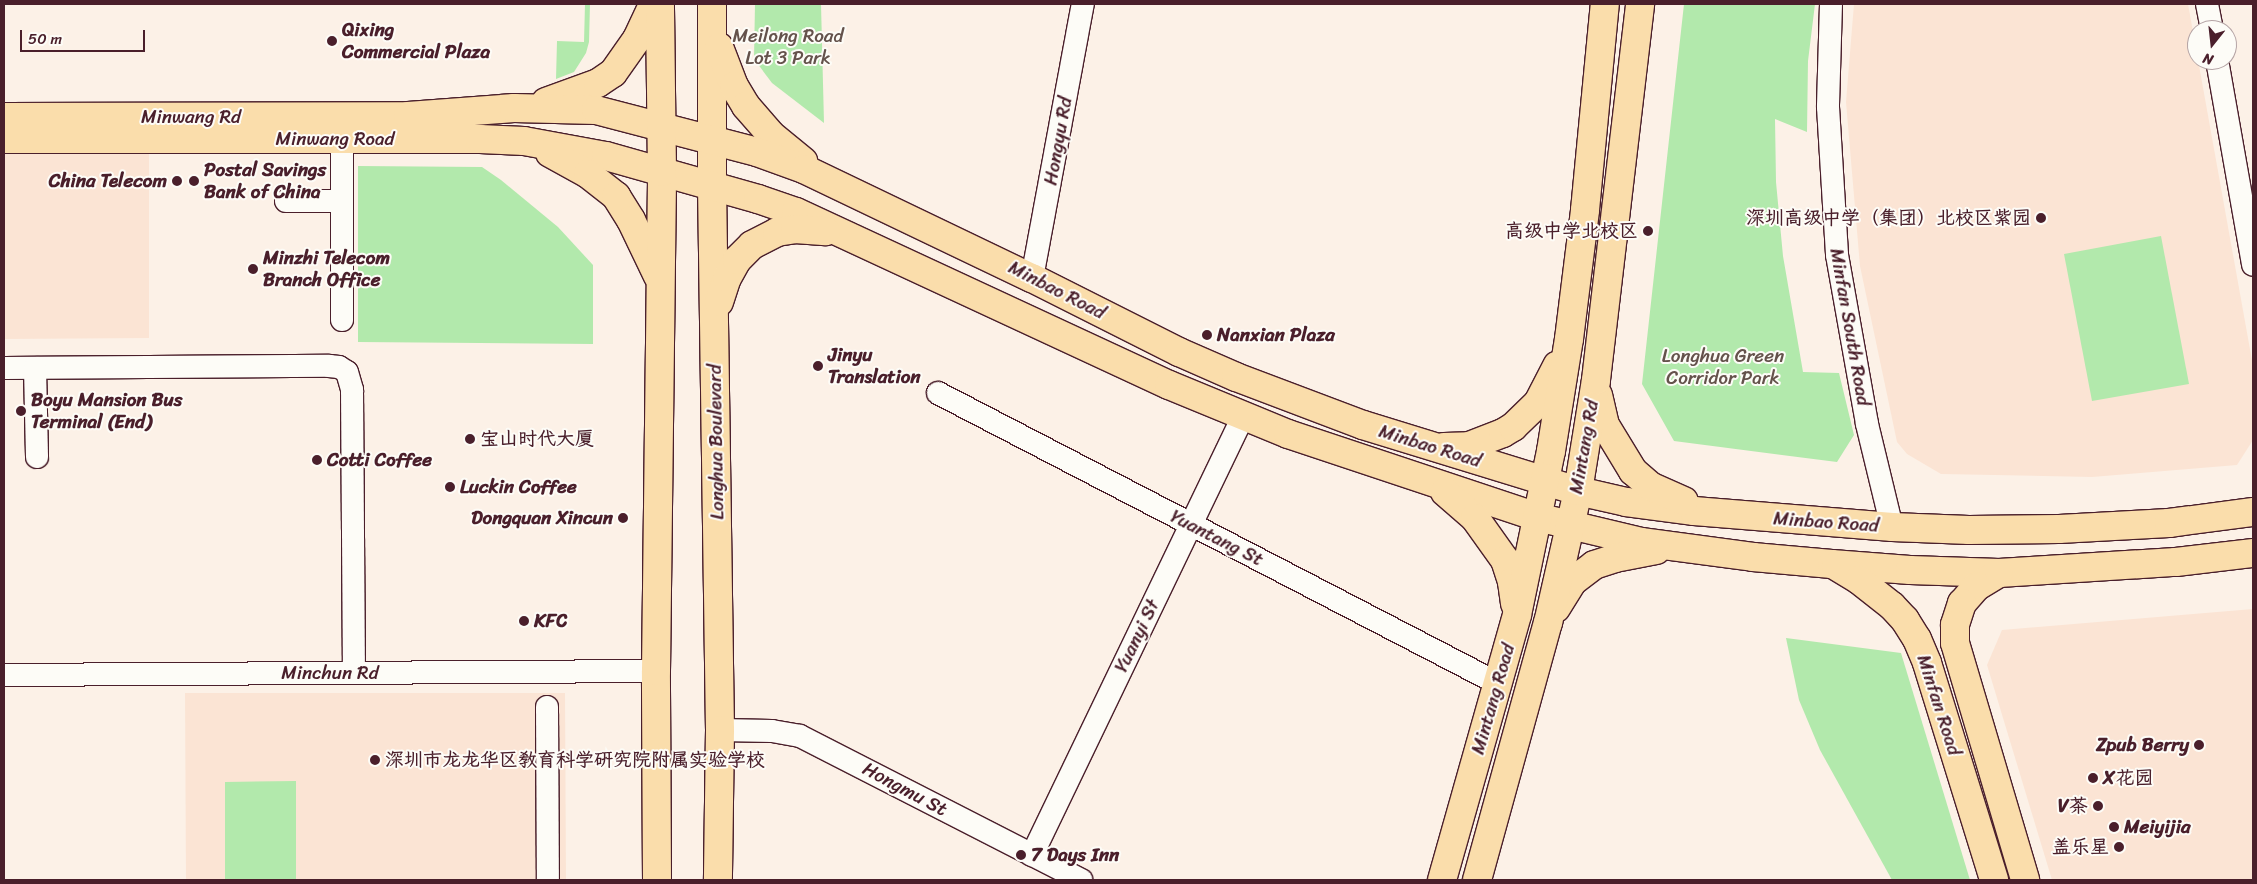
<!DOCTYPE html>
<html>
<head>
<meta charset="utf-8">
<style>
	body { margin:0 }
	#map { position:relative; width:2257px; height:884px; overflow:hidden; background:#fcf1e7; font-family:Sriracha,"LXGW WenKai TC",sans-serif }
	div>[style] { position:absolute }
	.built>* { inset:0; background:#fbe4d4 }
	.green>* { inset:0; background:#b2e9ac }
	.roads { filter:drop-shadow(1px 0 #4a1f2b) drop-shadow(-1px 0 #4a1f2b) drop-shadow(0 1px #4a1f2b) drop-shadow(0 -1px #4a1f2b) }
	.minor>* { height:22px; margin:-11px; padding:0 11px; transform-origin:11px; border-radius:11px; background:#fdfcf7 }
	.major>* { height:28px; margin:-14px; padding:0 14px; transform-origin:14px; border-radius:14px; background:#faddab }
	.dots>* { width:14px; height:14px; translate:-50% -50%; box-sizing:border-box; border:2px solid #fdfcf7; border-radius:50% }
	span { translate:-50% -50%; white-space:nowrap; text-align:center; line-height:1.15; -webkit-text-stroke:4px #fdfcf7; paint-order:stroke }
	.poi-label { font-size:19px; color:#4a1f2b; font-weight:700 }
	.left { translate:0 -50%; text-align:left }
	.right { translate:-100% -50%; text-align:right }
	.park-label { font-size:19px; color:#64524b }
	.street-label { font-size:19px; color:#4a1f2b }
	.frame { position:absolute; inset:0; border:5px solid #4a1f2b; pointer-events:none }
	.north { position:absolute; left:2187px; top:20px; width:50px; height:50px; box-sizing:border-box; background:#fdfcf7; border:1px solid #b5a4a5; border-radius:50%; rotate:196deg; font-size:14px; font-weight:700; line-height:20px; text-align:center; color:#4a1f2b }
	.north::after { content:''; display:block; margin:auto; width:18px; height:22px; background:#4a1f2b; clip-path:polygon(50% 0,100% 100%,50% 72%,0 100%) }
	.scale { position:absolute; left:20px; top:30px; width:125px; height:22px; box-sizing:border-box; border:2px solid #4a1f2b; border-top:0; padding-left:6px; font-size:15px; line-height:18px; white-space:nowrap; color:#4a1f2b; -webkit-text-stroke:4px #fdfcf7; paint-order:stroke }
</style>
</head>
<body>
<div id="map">
	<div class="built">
		<div style="clip-path:polygon(1854px 4px,2188px 4px,2253px 366px,2253px 440px,2237px 465px,2092px 477px,1941px 474px,1907px 454px,1897px 442px,1860px 266px,1846px 102px)"></div>
		<div style="clip-path:polygon(4px 152px,149px 154px,149px 338px,4px 339px)"></div>
		<div style="clip-path:polygon(2253px 609px,2253px 880px,2052px 880px,1987px 665px,2002px 630px)"></div>
		<div style="clip-path:polygon(185px 693px,565px 693px,566px 880px,186px 880px)"></div>
	</div>
	<div class="green">
		<div style="clip-path:polygon(585px 4px,590px 4px,589px 42px,586px 53px,574px 72px,556px 79px,557px 41px,584px 42px)"></div>
		<div style="clip-path:polygon(755px 4px,821px 4px,824px 123px,772px 83px,754px 59px)"></div>
		<div style="clip-path:polygon(1684px 4px,1815px 4px,1808px 61px,1807px 132px,1775px 119px,1776px 182px,1783px 256px,1803px 372px,1839px 373px,1854px 435px,1837px 462px,1674px 441px,1642px 384px)"></div>
		<div style="clip-path:polygon(358px 166px,482px 167px,501px 180px,558px 227px,593px 265px,593px 344px,358px 342px)"></div>
		<div style="clip-path:polygon(2161px 236px,2189px 384px,2092px 401px,2064px 254px)"></div>
		<div style="clip-path:polygon(1786px 638px,1901px 653px,1970px 880px,1892px 880px,1820px 750px,1799px 700px)"></div>
		<div style="clip-path:polygon(296px 781px,296px 880px,225px 880px,225px 782px)"></div>
	</div>
	<div class="roads">
		<div class="minor">
			<div style="left:1831px;top:4px;width:103px;rotate:91.7deg"></div>
			<div style="left:1828px;top:107px;width:148px;rotate:86.5deg"></div>
			<div style="left:1837px;top:255px;width:172px;rotate:79.9deg"></div>
			<div style="left:1867px;top:424px;width:106px;rotate:76.4deg"></div>
			<div style="left:2207px;top:4px;width:26px;rotate:79deg"></div>
			<div style="left:2217px;top:60px;width:208px;rotate:80deg"></div>
			<div style="left:342px;top:139px;width:181px;rotate:90deg"></div>
			<div style="left:286px;top:201px;width:56px"></div>
			<div style="left:1032px;top:278px;width:279px;rotate:-79.5deg"></div>
			<div style="left:4px;top:368px;width:325px;rotate:-0.4deg"></div>
			<div style="left:329px;top:366px;width:10px;rotate:6deg"></div>
			<div style="left:339px;top:367px;width:9px;rotate:32deg"></div>
			<div style="left:347px;top:372px;width:19px;rotate:74deg"></div>
			<div style="left:352px;top:390px;width:283px;rotate:89.6deg"></div>
			<div style="left:35px;top:368px;width:89px;rotate:88.7deg"></div>
			<div style="left:938px;top:393px;width:630px;rotate:27.42deg"></div>
			<div style="left:4px;top:675px;width:652px;rotate:-0.35deg"></div>
			<div style="left:547px;top:707px;width:173px;rotate:89.7deg"></div>
			<div style="left:720px;top:730px;width:52px;rotate:1.1deg"></div>
			<div style="left:772px;top:731px;width:28px;rotate:10deg"></div>
			<div style="left:800px;top:736px;width:316px;rotate:27.1deg"></div>
			<div style="left:1032px;top:855px;width:487px;rotate:-64.3deg"></div>
		</div>
		<div class="major">
			<div style="left:712px;top:4px;width:181px;rotate:90deg"></div>
			<div style="left:712px;top:185px;width:545px;rotate:89.16deg"></div>
			<div style="left:720px;top:730px;width:150px;rotate:90.8deg"></div>
			<div style="left:719px;top:47px;width:42px;rotate:69deg"></div>
			<div style="left:734px;top:86px;width:23px;rotate:59deg"></div>
			<div style="left:746px;top:106px;width:37px;rotate:49deg"></div>
			<div style="left:770px;top:134px;width:43px;rotate:39.3deg"></div>
			<div style="left:546px;top:102px;width:55px;rotate:-20.1deg"></div>
			<div style="left:598px;top:83px;width:18px;rotate:-34deg"></div>
			<div style="left:613px;top:73px;width:42px;rotate:-54.8deg"></div>
			<div style="left:637px;top:39px;width:38px;rotate:-65deg"></div>
			<div style="left:4px;top:117px;width:404px;rotate:-0.1deg"></div>
			<div style="left:408px;top:116px;width:106px;rotate:-4.3deg"></div>
			<div style="left:514px;top:108px;width:82px;rotate:1.4deg"></div>
			<div style="left:596px;top:110px;width:166px;rotate:14.6deg"></div>
			<div style="left:757px;top:152px;width:50px;rotate:19.9deg"></div>
			<div style="left:804px;top:169px;width:253px;rotate:25.6deg"></div>
			<div style="left:1032px;top:278px;width:165px;rotate:26.7deg"></div>
			<div style="left:1179px;top:352px;width:62px;rotate:23.7deg"></div>
			<div style="left:1236px;top:377px;width:136px;rotate:20.7deg"></div>
			<div style="left:1363px;top:425px;width:225px;rotate:17.1deg"></div>
			<div style="left:1578px;top:491px;width:49px;rotate:12.9deg"></div>
			<div style="left:1626px;top:502px;width:69px;rotate:7.5deg"></div>
			<div style="left:1694px;top:511px;width:199px;rotate:4.6deg"></div>
			<div style="left:1892px;top:527px;width:77px;rotate:2.2deg"></div>
			<div style="left:1969px;top:530px;width:90px;rotate:-0.6deg"></div>
			<div style="left:2059px;top:529px;width:110px;rotate:-3.1deg"></div>
			<div style="left:2169px;top:523px;width:85px;rotate:-7.5deg"></div>
			<div style="left:4px;top:139px;width:476px"></div>
			<div style="left:480px;top:139px;width:44px;rotate:2.6deg"></div>
			<div style="left:524px;top:141px;width:83px;rotate:10.4deg"></div>
			<div style="left:606px;top:156px;width:158px;rotate:15.8deg"></div>
			<div style="left:758px;top:199px;width:40px;rotate:18.9deg"></div>
			<div style="left:796px;top:212px;width:411px;rotate:24.9deg"></div>
			<div style="left:1169px;top:385px;width:129px;rotate:22.4deg"></div>
			<div style="left:1288px;top:434px;width:262px;rotate:18.4deg"></div>
			<div style="left:1537px;top:517px;width:107px;rotate:13.5deg"></div>
			<div style="left:1641px;top:542px;width:113px;rotate:7.6deg"></div>
			<div style="left:1753px;top:557px;width:79px;rotate:5.1deg"></div>
			<div style="left:1832px;top:564px;width:78px;rotate:4.4deg"></div>
			<div style="left:1910px;top:570px;width:89px;rotate:1.9deg"></div>
			<div style="left:1999px;top:573px;width:177px;rotate:-3.6deg"></div>
			<div style="left:2176px;top:562px;width:78px;rotate:-6.7deg"></div>
			<div style="left:550px;top:153px;width:43px;rotate:28.9deg"></div>
			<div style="left:588px;top:174px;width:36px;rotate:38deg"></div>
			<div style="left:616px;top:196px;width:28px;rotate:58deg"></div>
			<div style="left:631px;top:220px;width:62px;rotate:64.3deg"></div>
			<div style="left:719px;top:302px;width:25px;rotate:-72deg"></div>
			<div style="left:727px;top:278px;width:21px;rotate:-61deg"></div>
			<div style="left:737px;top:260px;width:21px;rotate:-45deg"></div>
			<div style="left:752px;top:245px;width:28px;rotate:-27deg"></div>
			<div style="left:777px;top:232px;width:18px;rotate:-9deg"></div>
			<div style="left:795px;top:229px;width:31px;rotate:4deg"></div>
			<div style="left:1598px;top:395px;width:31px;rotate:77deg"></div>
			<div style="left:1605px;top:425px;width:54px;rotate:58.7deg"></div>
			<div style="left:1633px;top:471px;width:23px;rotate:41deg"></div>
			<div style="left:1650px;top:486px;width:37px;rotate:24deg"></div>
			<div style="left:1444px;top:447px;width:25px;rotate:-2deg"></div>
			<div style="left:1469px;top:446px;width:36px;rotate:-21deg"></div>
			<div style="left:1503px;top:433px;width:12px;rotate:-31deg"></div>
			<div style="left:1513px;top:427px;width:35px;rotate:-44deg"></div>
			<div style="left:1538px;top:403px;width:42px;rotate:-62.8deg"></div>
			<div style="left:1445px;top:492px;width:40px;rotate:41deg"></div>
			<div style="left:1475px;top:518px;width:52px;rotate:54.5deg"></div>
			<div style="left:1505px;top:560px;width:23px;rotate:72deg"></div>
			<div style="left:1512px;top:582px;width:22px;rotate:82deg"></div>
			<div style="left:1836px;top:566px;width:27px;rotate:31deg"></div>
			<div style="left:1859px;top:580px;width:42px;rotate:38.2deg"></div>
			<div style="left:1892px;top:606px;width:19px;rotate:47deg"></div>
			<div style="left:1905px;top:620px;width:22px;rotate:58deg"></div>
			<div style="left:1917px;top:639px;width:26px;rotate:67deg"></div>
			<div style="left:1927px;top:663px;width:227px;rotate:72.8deg"></div>
			<div style="left:1999px;top:573px;width:26px;rotate:149deg"></div>
			<div style="left:1977px;top:586px;width:23px;rotate:131deg"></div>
			<div style="left:1962px;top:603px;width:23px;rotate:108deg"></div>
			<div style="left:1955px;top:625px;width:18px;rotate:90deg"></div>
			<div style="left:1955px;top:643px;width:247px;rotate:73.5deg"></div>
			<div style="left:1556px;top:608px;width:32px;rotate:-58deg"></div>
			<div style="left:1573px;top:581px;width:26px;rotate:-37deg"></div>
			<div style="left:1594px;top:565px;width:22px;rotate:-18deg"></div>
			<div style="left:1615px;top:558px;width:42px;rotate:-11deg"></div>
			<div style="left:657px;top:880px;width:209px;rotate:-90.3deg"></div>
			<div style="left:656px;top:671px;width:499px;rotate:-89.3deg"></div>
			<div style="left:662px;top:172px;width:168px;rotate:-90.7deg"></div>
			<div style="left:1442px;top:880px;width:275px;rotate:-74.2deg"></div>
			<div style="left:1517px;top:615px;width:167px;rotate:-78.3deg"></div>
			<div style="left:1551px;top:451px;width:113px;rotate:-80.9deg"></div>
			<div style="left:1569px;top:339px;width:130px;rotate:-82.9deg"></div>
			<div style="left:1585px;top:210px;width:207px;rotate:-84.5deg"></div>
			<div style="left:1477px;top:880px;width:267px;rotate:-74.6deg"></div>
			<div style="left:1548px;top:623px;width:135px;rotate:-77.2deg"></div>
			<div style="left:1578px;top:491px;width:112px;rotate:-80.8deg"></div>
			<div style="left:1596px;top:380px;width:379px;rotate:-83.3deg"></div>
		</div>
	</div>
	<div class="dots">
		<div style="left:332px;top:41px;background:#4a1f2b"></div>
		<div style="left:177px;top:181px;background:#4a1f2b"></div>
		<div style="left:194px;top:181px;background:#4a1f2b"></div>
		<div style="left:2041px;top:218px;background:#4a1f2b"></div>
		<div style="left:1648px;top:231px;background:#4a1f2b"></div>
		<div style="left:253px;top:269px;background:#4a1f2b"></div>
		<div style="left:1207px;top:335px;background:#4a1f2b"></div>
		<div style="left:818px;top:366px;background:#4a1f2b"></div>
		<div style="left:21px;top:411px;background:#4a1f2b"></div>
		<div style="left:470px;top:439px;background:#4a1f2b"></div>
		<div style="left:317px;top:460px;background:#4a1f2b"></div>
		<div style="left:450px;top:487px;background:#4a1f2b"></div>
		<div style="left:623px;top:518px;background:#4a1f2b"></div>
		<div style="left:524px;top:621px;background:#4a1f2b"></div>
		<div style="left:2199px;top:745px;background:#4a1f2b"></div>
		<div style="left:375px;top:760px;background:#4a1f2b"></div>
		<div style="left:2093px;top:778px;background:#4a1f2b"></div>
		<div style="left:2098px;top:806px;background:#4a1f2b"></div>
		<div style="left:2114px;top:827px;background:#4a1f2b"></div>
		<div style="left:2119px;top:847px;background:#4a1f2b"></div>
		<div style="left:1021px;top:855px;background:#4a1f2b"></div>
	</div>
	<div class="poi-label">
		<span class="left" style="left:342px;top:41px">Qixing<br>Commercial Plaza</span>
		<span class="left" style="left:204px;top:181px">Postal Savings<br>Bank of China</span>
		<span class="right" style="left:167px;top:181px">China Telecom</span>
		<span class="right" style="left:2031px;top:218px">深圳高级中学（集团）北校区紫园</span>
		<span class="right" style="left:1638px;top:231px">高级中学北校区</span>
		<span class="left" style="left:263px;top:269px">Minzhi Telecom<br>Branch Office</span>
		<span class="left" style="left:1217px;top:335px">Nanxian Plaza</span>
		<span class="left" style="left:828px;top:366px">Jinyu<br>Translation</span>
		<span class="left" style="left:31px;top:411px">Boyu Mansion Bus<br>Terminal (End)</span>
		<span class="left" style="left:480px;top:439px">宝山时代大厦</span>
		<span class="left" style="left:327px;top:460px">Cotti Coffee</span>
		<span class="left" style="left:460px;top:487px">Luckin Coffee</span>
		<span class="right" style="left:613px;top:518px">Dongquan Xincun</span>
		<span class="left" style="left:534px;top:621px">KFC</span>
		<span class="right" style="left:2189px;top:745px">Zpub Berry</span>
		<span class="left" style="left:385px;top:760px">深圳市龙龙华区教育科学研究院附属实验学校</span>
		<span class="left" style="left:2103px;top:778px">X花园</span>
		<span class="right" style="left:2088px;top:806px">V茶</span>
		<span class="left" style="left:2124px;top:827px">Meiyijia</span>
		<span class="right" style="left:2109px;top:847px">盖乐星</span>
		<span class="left" style="left:1031px;top:855px">7 Days Inn</span>
	</div>
	<div class="park-label">
		<span style="left:788px;top:47px">Meilong Road<br>Lot 3 Park</span>
		<span style="left:1723px;top:367px">Longhua Green<br>Corridor Park</span>
	</div>
	<div class="street-label">
		<span style="left:191px;top:117px">Minwang Rd</span>
		<span style="left:335px;top:139px">Minwang Road</span>
		<span style="left:1058px;top:141px;rotate:-80deg">Hongyu Rd</span>
		<span style="left:1057px;top:290px;rotate:27deg">Minbao Road</span>
		<span style="left:1850px;top:327px;rotate:80deg">Minfan South Road</span>
		<span style="left:716px;top:442px;rotate:-91deg">Longhua Boulevard</span>
		<span style="left:1430px;top:446px;rotate:17deg">Minbao Road</span>
		<span style="left:1584px;top:447px;rotate:-80deg">Mintang Rd</span>
		<span style="left:1826px;top:522px;rotate:4deg">Minbao Road</span>
		<span style="left:1217px;top:538px;rotate:27deg">Yuantang St</span>
		<span style="left:1137px;top:636px;rotate:-64deg">Yuanyi St</span>
		<span style="left:330px;top:673px">Minchun Rd</span>
		<span style="left:1493px;top:699px;rotate:-74deg">Mintang Road</span>
		<span style="left:1939px;top:705px;rotate:72deg">Minfan Road</span>
		<span style="left:905px;top:789px;rotate:28deg">Hongmu St</span>
	</div>
	<div class="frame"></div>
	<div class="north">N</div>
	<div class="scale">50 m</div>
</div>
</body>
</html>
